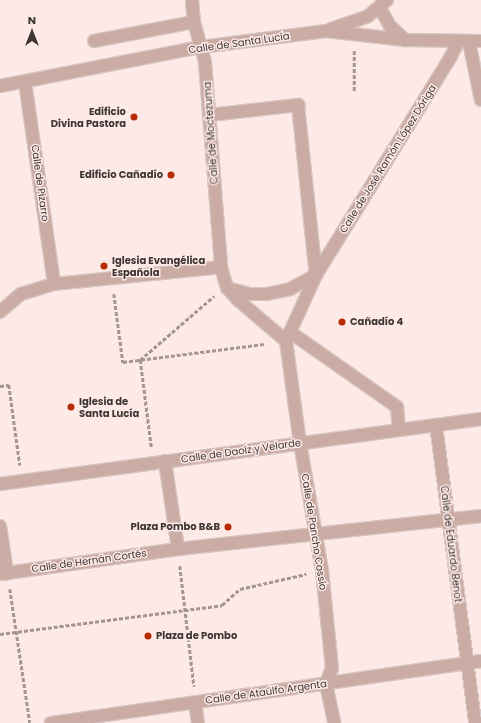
<!DOCTYPE html>
<html>
<head>
<meta charset="utf-8">
<style>
	body { margin:0 }
	#map { position:relative; width:481px; height:723px; overflow:hidden; background:#fdeae6; font-family:Poppins,sans-serif }
	div>[style] { position:absolute }
	.path>* { height:2.5px; margin-top:-1.25px; transform-origin:0; background:repeating-linear-gradient(90deg,#a29592 0 4px,transparent 0 6px) }
	.roads { filter:drop-shadow(1px 0 #d7c6c2) drop-shadow(-1px 0 #d7c6c2) drop-shadow(0 1px #d7c6c2) drop-shadow(0 -1px #d7c6c2) }
	.street>* { height:12px; margin:-6px; padding:0 6px; transform-origin:6px; border-radius:6px; background:#cbaca4 }
	.dots>* { width:11px; height:11px; translate:-50% -50%; box-sizing:border-box; border:2px solid #fdeae6; border-radius:50% }
	span { translate:-50% -50%; white-space:nowrap; text-align:center; line-height:1.15; -webkit-text-stroke:3px #fdeae6; paint-order:stroke }
	.street-label { font-size:10px; color:#3d3634 }
	.poi-label { font-size:10px; color:#3d3634; font-weight:700 }
	.right { translate:-100% -50%; text-align:right }
	.left { translate:0 -50%; text-align:left }
	.north { position:absolute; left:12px; top:12px; width:40px; height:40px; -webkit-text-stroke:3px #fdeae6; paint-order:stroke; rotate:0deg; font-size:11px; font-weight:700; line-height:16px; text-align:center; color:#3d3634 }
	.north::after { content:''; display:block; margin:auto; width:14px; height:18px; background:#3d3634; clip-path:polygon(50% 0,100% 100%,50% 72%,0 100%) }
</style>
</head>
<body>
<div id="map">
	<div class="path">
		<div style="left:354px;top:91px;width:40px;rotate:-90deg"></div>
		<div style="left:114px;top:294px;width:69px;rotate:82.5deg"></div>
		<div style="left:123px;top:362px;width:142px;rotate:-7.3deg"></div>
		<div style="left:0;top:386px;width:9px;rotate:-6deg"></div>
		<div style="left:9px;top:385px;width:81px;rotate:82.2deg"></div>
		<div style="left:151px;top:447px;width:88px;rotate:-97.2deg"></div>
		<div style="left:140px;top:360px;width:98px;rotate:-40.9deg"></div>
		<div style="left:180px;top:566px;width:121px;rotate:83.3deg"></div>
		<div style="left:10px;top:589px;width:135px;rotate:81.5deg"></div>
		<div style="left:0;top:634px;width:224px;rotate:-7.4deg"></div>
		<div style="left:222px;top:605px;width:24px;rotate:-42deg"></div>
		<div style="left:240px;top:589px;width:68px;rotate:-12.8deg"></div>
	</div>
	<div class="roads">
		<div class="street">
			<div style="left:192px;top:0;width:22px;rotate:85deg"></div>
			<div style="left:194px;top:22px;width:41px;rotate:74.6deg"></div>
			<div style="left:205px;top:62px;width:206px;rotate:85.5deg"></div>
			<div style="left:221px;top:267px;width:22px;rotate:74deg"></div>
			<div style="left:227px;top:288px;width:16px;rotate:47deg"></div>
			<div style="left:238px;top:300px;width:63px;rotate:40.5deg"></div>
			<div style="left:380px;top:8px;width:21px;rotate:61deg"></div>
			<div style="left:390px;top:26px;width:21px;rotate:43deg"></div>
			<div style="left:331px;top:29px;width:39px;rotate:-19deg"></div>
			<div style="left:368px;top:16px;width:25px;rotate:-40deg"></div>
			<div style="left:94px;top:41px;width:102px;rotate:-10.8deg"></div>
			<div style="left:469px;top:42px;width:59px;rotate:78.3deg"></div>
			<div style="left:25px;top:82px;width:204px;rotate:81.8deg"></div>
			<div style="left:0;top:86px;width:205px;rotate:-11deg"></div>
			<div style="left:201px;top:47px;width:126px;rotate:-7.3deg"></div>
			<div style="left:326px;top:31px;width:80px;rotate:6.5deg"></div>
			<div style="left:405px;top:40px;width:76px;rotate:0.8deg"></div>
			<div style="left:209px;top:115px;width:90px;rotate:-6.4deg"></div>
			<div style="left:298px;top:105px;width:171px;rotate:84deg"></div>
			<div style="left:227px;top:288px;width:23px;rotate:15deg"></div>
			<div style="left:249px;top:294px;width:18px"></div>
			<div style="left:267px;top:294px;width:24px;rotate:-12deg"></div>
			<div style="left:290px;top:289px;width:30px;rotate:-28deg"></div>
			<div style="left:0;top:312px;width:28px;rotate:-41deg"></div>
			<div style="left:21px;top:294px;width:34px;rotate:-17deg"></div>
			<div style="left:54px;top:284px;width:168px;rotate:-5.8deg"></div>
			<div style="left:290px;top:332px;width:131px;rotate:35deg"></div>
			<div style="left:397px;top:407px;width:22px;rotate:85deg"></div>
			<div style="left:286px;top:341px;width:103px;rotate:82.2deg"></div>
			<div style="left:300px;top:443px;width:129px;rotate:80.2deg"></div>
			<div style="left:322px;top:570px;width:99px;rotate:84.2deg"></div>
			<div style="left:332px;top:668px;width:17px;rotate:111deg"></div>
			<div style="left:326px;top:684px;width:40px;rotate:78deg"></div>
			<div style="left:286px;top:341px;width:72px;rotate:-65.6deg"></div>
			<div style="left:316px;top:275px;width:255px;rotate:-58.3deg"></div>
			<div style="left:450px;top:58px;width:18px;rotate:-63deg"></div>
			<div style="left:436px;top:425px;width:301px;rotate:82.5deg"></div>
			<div style="left:165px;top:461px;width:89px;rotate:81.6deg"></div>
			<div style="left:0;top:484px;width:485px;rotate:-7.7deg"></div>
			<div style="left:0;top:526px;width:48px;rotate:81.5deg"></div>
			<div style="left:0;top:574px;width:180px;rotate:-8deg"></div>
			<div style="left:178px;top:549px;width:305px;rotate:-6.2deg"></div>
			<div style="left:195px;top:702px;width:21px;rotate:82deg"></div>
			<div style="left:51px;top:723px;width:434px;rotate:-8.2deg"></div>
		</div>
	</div>
	<div class="dots">
		<div style="left:134px;top:117px;background:#b72c05"></div>
		<div style="left:171px;top:175px;background:#b72c05"></div>
		<div style="left:104px;top:266px;background:#b72c05"></div>
		<div style="left:342px;top:322px;background:#b72c05"></div>
		<div style="left:71px;top:407px;background:#b72c05"></div>
		<div style="left:228px;top:527px;background:#b72c05"></div>
		<div style="left:148px;top:636px;background:#b72c05"></div>
	</div>
	<div class="street-label">
		<span style="left:239px;top:43px;rotate:-8deg">Calle de Santa Lucía</span>
		<span style="left:211px;top:133px;rotate:-94deg">Calle de Moctezuma</span>
		<span style="left:388px;top:159px;rotate:-58deg">Calle de José Ramón López Dóriga</span>
		<span style="left:40px;top:183px;rotate:82deg">Calle de Pizarro</span>
		<span style="left:241px;top:451px;rotate:-8deg">Calle de Daoíz y Velarde</span>
		<span style="left:314px;top:532px;rotate:81deg">Calle de Pancho Cossío</span>
		<span style="left:451px;top:544px;rotate:83deg">Calle de Eduardo Benot</span>
		<span style="left:89px;top:561px;rotate:-8deg">Calle de Hernán Cortés</span>
		<span style="left:266px;top:692px;rotate:-8deg">Calle de Ataúlfo Argenta</span>
	</div>
	<div class="poi-label">
		<span class="right" style="left:126px;top:117px">Edificio<br>Divina Pastora</span>
		<span class="right" style="left:163px;top:175px">Edificio Cañadío</span>
		<span class="left" style="left:112px;top:266px">Iglesia Evangélica<br>Española</span>
		<span class="left" style="left:350px;top:322px">Cañadío 4</span>
		<span class="left" style="left:79px;top:407px">Iglesia de<br>Santa Lucía</span>
		<span class="right" style="left:220px;top:527px">Plaza Pombo B&amp;B</span>
		<span class="left" style="left:156px;top:636px">Plaza de Pombo</span>
	</div>
	<div class="north">N</div>
</div>
</body>
</html>
